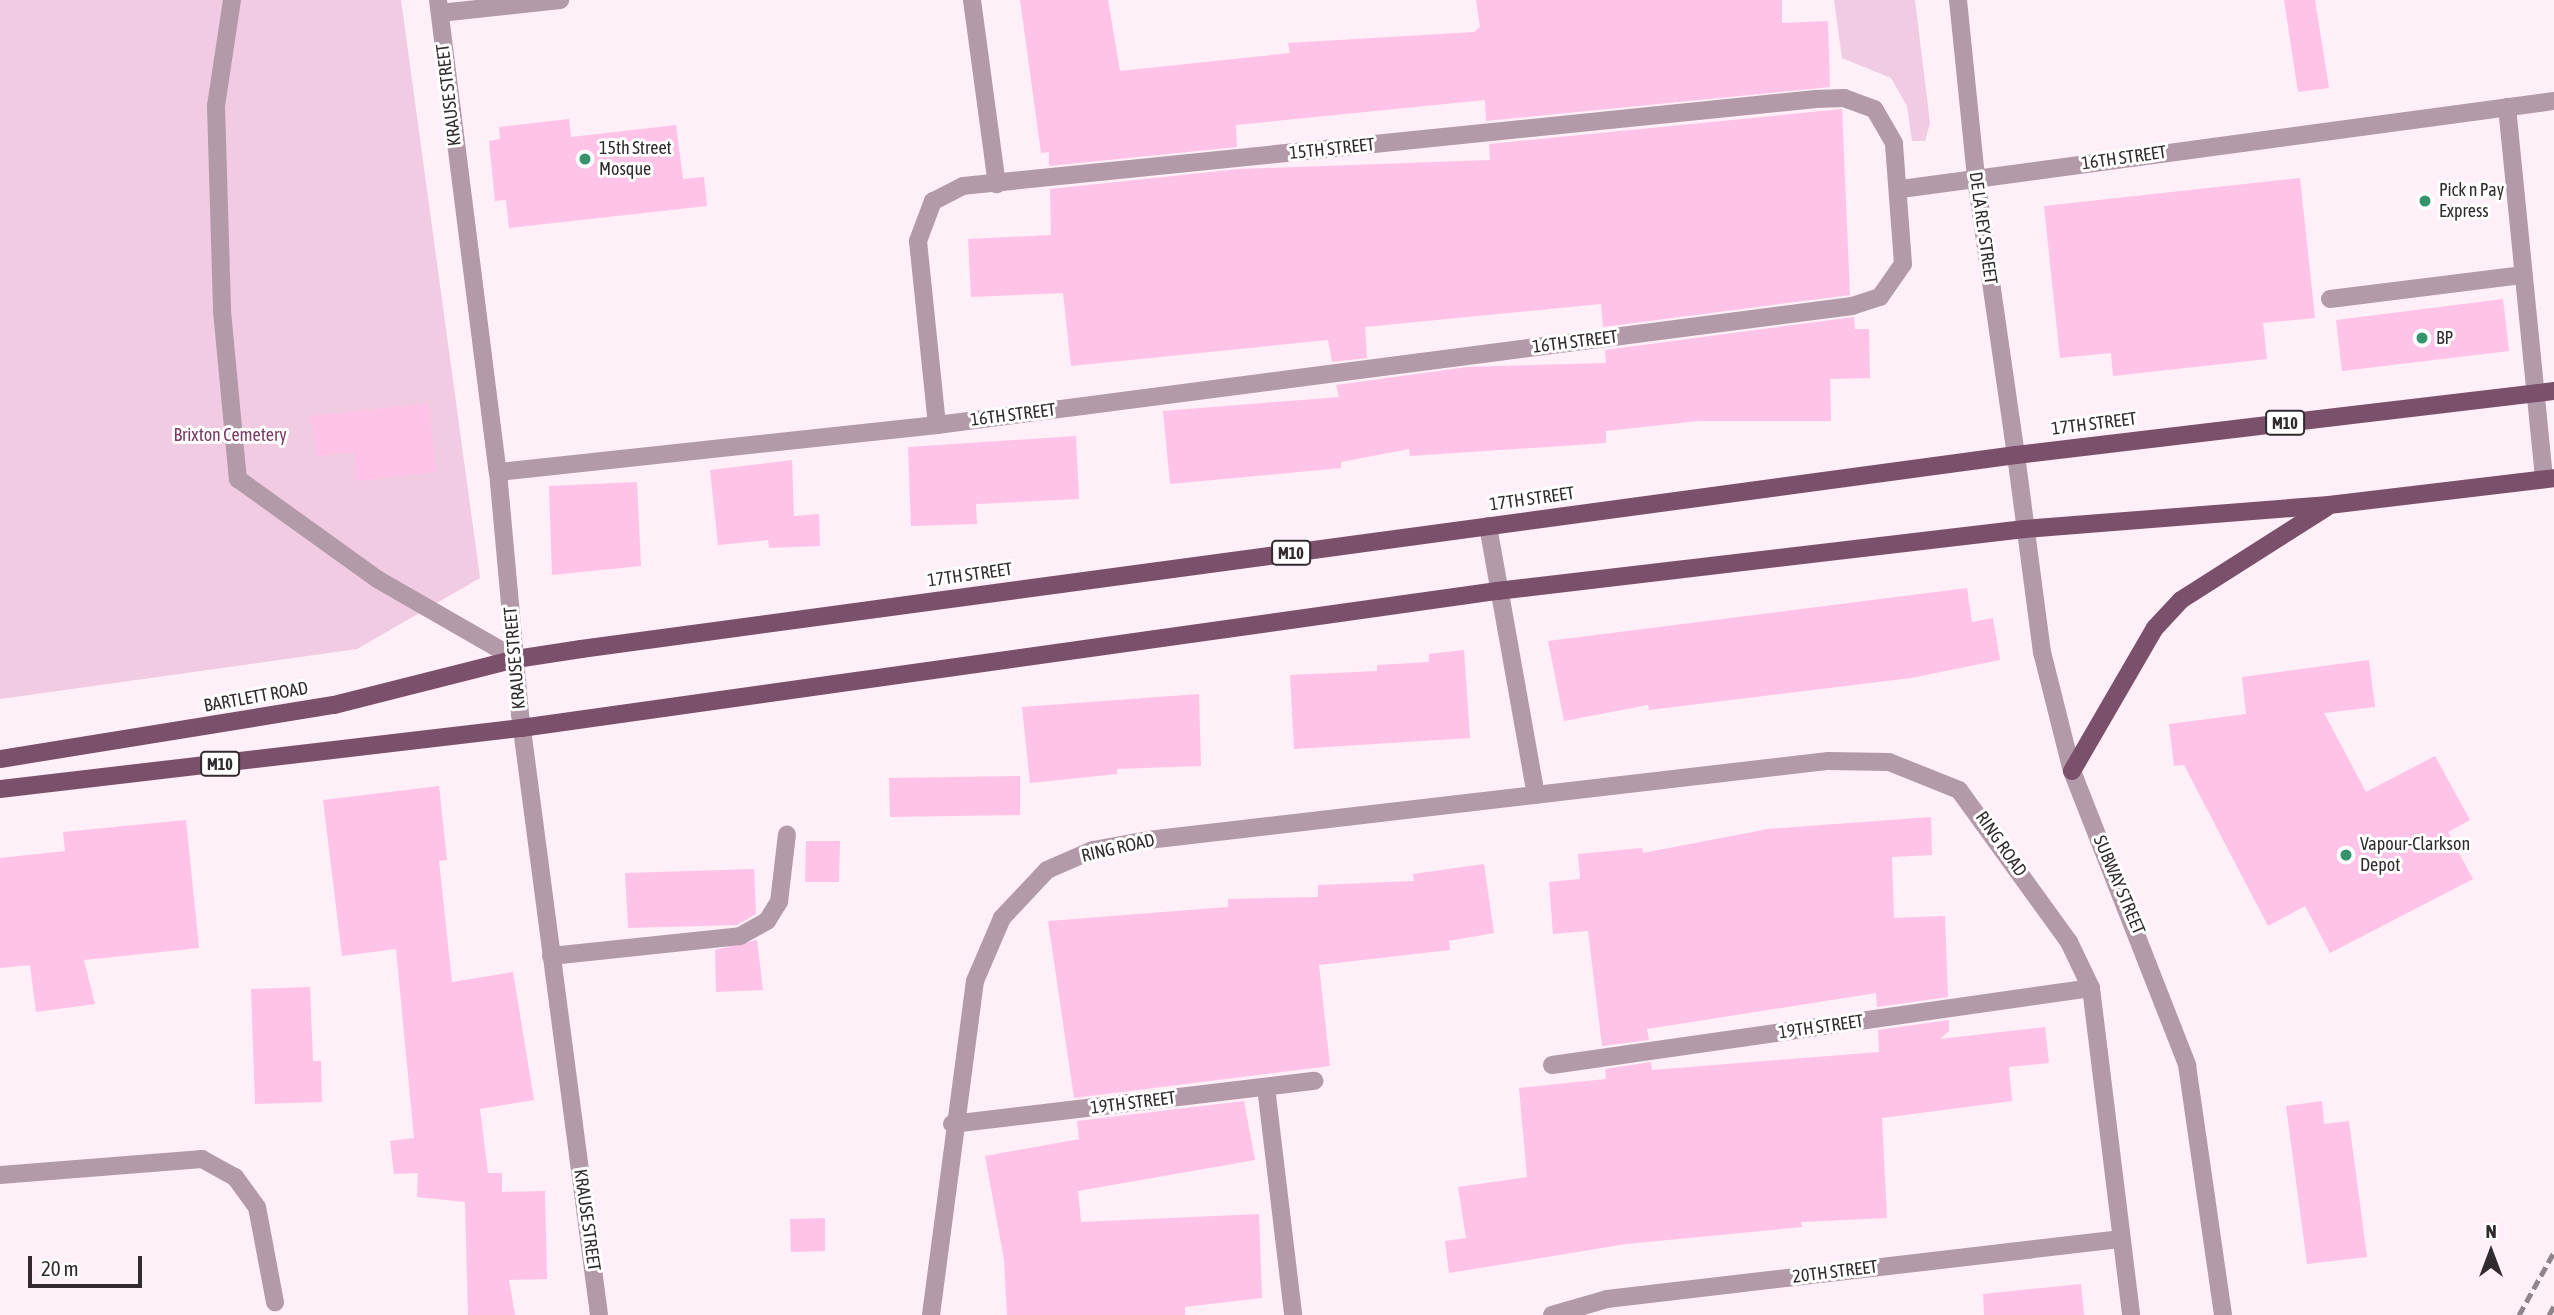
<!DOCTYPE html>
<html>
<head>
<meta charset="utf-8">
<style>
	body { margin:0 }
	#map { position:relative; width:2554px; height:1315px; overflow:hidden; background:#ffeff8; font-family:"Asap Condensed",sans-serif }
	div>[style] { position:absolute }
	.green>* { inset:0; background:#f0cbe1 }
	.building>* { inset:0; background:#fec3e6 }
	.service>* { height:18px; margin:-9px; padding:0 9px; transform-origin:9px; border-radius:9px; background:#b39aa8 }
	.minor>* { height:18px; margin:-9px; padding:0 9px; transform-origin:9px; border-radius:9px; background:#b39aa8 }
	.tertiary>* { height:18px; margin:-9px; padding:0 9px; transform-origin:9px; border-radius:9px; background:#b39aa8 }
	.primary>* { height:18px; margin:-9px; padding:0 9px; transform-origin:9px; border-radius:9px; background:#7b506a }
	.rail>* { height:5px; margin-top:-2.5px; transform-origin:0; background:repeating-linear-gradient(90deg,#90858c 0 10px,transparent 0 15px) }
	.dots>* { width:19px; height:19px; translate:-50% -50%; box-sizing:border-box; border:4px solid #fff; border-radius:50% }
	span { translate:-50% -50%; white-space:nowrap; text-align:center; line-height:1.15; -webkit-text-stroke:6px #fff; paint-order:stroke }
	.shield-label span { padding:2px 5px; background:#fff; border:2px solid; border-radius:5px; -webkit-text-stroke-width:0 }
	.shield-label { font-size:16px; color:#312a2e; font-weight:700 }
	.street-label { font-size:18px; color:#312a2e }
	.poi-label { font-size:18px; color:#312a2e }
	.left { translate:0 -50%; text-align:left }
	.park-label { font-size:18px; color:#7c3865 }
	.north { position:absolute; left:2456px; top:1217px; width:70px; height:70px; -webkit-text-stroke:5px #fff; paint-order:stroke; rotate:0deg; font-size:19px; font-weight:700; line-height:28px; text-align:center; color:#312a2e }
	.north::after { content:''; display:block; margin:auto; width:24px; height:32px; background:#312a2e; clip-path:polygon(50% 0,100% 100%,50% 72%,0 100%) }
	.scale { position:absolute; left:28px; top:1256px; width:114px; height:32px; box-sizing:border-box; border:4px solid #312a2e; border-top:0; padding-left:9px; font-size:21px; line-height:24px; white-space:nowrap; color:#312a2e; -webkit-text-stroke:5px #fff; paint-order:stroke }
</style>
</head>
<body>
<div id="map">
	<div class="green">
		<div style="clip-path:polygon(0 0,401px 0,480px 578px,357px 649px,0 699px)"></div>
		<div style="clip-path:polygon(1834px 0,1915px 0,1930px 123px,1925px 141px,1912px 141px,1907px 106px,1891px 78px,1842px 58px)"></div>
	</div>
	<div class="building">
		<div style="clip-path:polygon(1020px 0,1108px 0,1120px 71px,1290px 53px,1288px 43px,1474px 32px,1480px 27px,1476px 0,1782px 0,1782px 23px,1828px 21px,1830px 87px,1486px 121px,1485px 100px,1236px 125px,1237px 147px,1049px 166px,1049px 152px,1041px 153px)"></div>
		<div style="clip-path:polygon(2284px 0,2315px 0,2329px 88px,2298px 92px)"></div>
		<div style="clip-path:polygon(1842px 109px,1850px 295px,1603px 327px,1601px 304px,1365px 327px,1367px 358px,1332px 362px,1328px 340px,1071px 366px,1063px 293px,971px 297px,968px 239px,1051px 235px,1050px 189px,1239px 169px,1490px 160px,1489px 144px)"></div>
		<div style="clip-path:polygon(569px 119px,571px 137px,676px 125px,683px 179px,704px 177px,707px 206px,509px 228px,506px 200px,495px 201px,489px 141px,500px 139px,499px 127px)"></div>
		<div style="clip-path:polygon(2300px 178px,2315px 318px,2263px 323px,2267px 359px,2113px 376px,2111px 353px,2060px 358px,2044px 206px)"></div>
		<div style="clip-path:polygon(2503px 299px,2509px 351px,2342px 371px,2336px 320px)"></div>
		<div style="clip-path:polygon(1854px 317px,1855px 329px,1869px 329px,1870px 378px,1830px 379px,1831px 421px,1698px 421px,1606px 431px,1606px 443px,1410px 456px,1409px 449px,1341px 462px,1341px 468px,1170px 484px,1163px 411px,1339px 397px,1336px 385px,1467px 367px,1606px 363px,1605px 350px)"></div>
		<div style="clip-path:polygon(429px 403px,436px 472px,357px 481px,354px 452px,316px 456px,311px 416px)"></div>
		<div style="clip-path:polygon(1076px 436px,1079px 499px,976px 504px,977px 524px,911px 526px,908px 447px)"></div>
		<div style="clip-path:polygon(792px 460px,794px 516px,819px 514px,820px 546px,769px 548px,768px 540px,718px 545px,710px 470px)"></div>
		<div style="clip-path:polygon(637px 482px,641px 566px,552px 575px,549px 486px)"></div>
		<div style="clip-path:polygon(1967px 588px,1972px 622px,1993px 618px,2000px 660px,1911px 678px,1649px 710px,1648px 705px,1564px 721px,1548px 641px)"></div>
		<div style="clip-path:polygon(1464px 650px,1470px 738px,1294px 749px,1290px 675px,1377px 671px,1377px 665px,1429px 662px,1429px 654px)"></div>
		<div style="clip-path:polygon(2369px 660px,2375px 707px,2324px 713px,2366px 792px,2435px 756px,2470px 820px,2448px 832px,2473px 879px,2330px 953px,2305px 906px,2268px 926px,2184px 765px,2174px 766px,2169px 724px,2246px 714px,2242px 677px)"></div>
		<div style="clip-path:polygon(1199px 694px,1201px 766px,1117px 769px,1117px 774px,1030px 783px,1022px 707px)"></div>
		<div style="clip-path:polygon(1020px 776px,1020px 815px,890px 817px,889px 778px)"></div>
		<div style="clip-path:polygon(439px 786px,447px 860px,439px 861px,452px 982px,513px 972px,534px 1100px,480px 1109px,488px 1173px,502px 1173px,502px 1192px,545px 1191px,547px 1279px,509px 1280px,515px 1315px,468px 1315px,465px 1202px,417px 1197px,418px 1173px,394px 1174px,390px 1141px,414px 1138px,396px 949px,342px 956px,323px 800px)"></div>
		<div style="clip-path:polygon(1931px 817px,1932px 855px,1892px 857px,1894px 918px,1945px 916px,1948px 997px,1877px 1007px,1876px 993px,1647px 1029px,1649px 1040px,1602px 1046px,1588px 931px,1553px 934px,1549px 882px,1580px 879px,1578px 854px,1642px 848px,1643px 853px,1768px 829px)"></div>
		<div style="clip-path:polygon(186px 820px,199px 948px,84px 960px,95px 1004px,36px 1012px,30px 965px,0 968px,0 858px,65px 851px,63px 832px)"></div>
		<div style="clip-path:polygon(806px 841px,840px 841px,839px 882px,805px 882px)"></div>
		<div style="clip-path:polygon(1484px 864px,1494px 933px,1449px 941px,1450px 950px,1319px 965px,1330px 1066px,1074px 1098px,1048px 921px,1228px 907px,1228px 899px,1318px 897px,1318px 885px,1414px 881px,1413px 874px)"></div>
		<div style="clip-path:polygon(754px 869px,756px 914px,737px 925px,628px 928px,625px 873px)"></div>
		<div style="clip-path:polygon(757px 940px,763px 990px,716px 992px,715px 950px)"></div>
		<div style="clip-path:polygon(310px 987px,313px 1061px,321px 1061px,322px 1102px,255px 1104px,251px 989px)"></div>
		<div style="clip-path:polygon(1949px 1020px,1949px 1031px,1940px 1039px,2045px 1027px,2049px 1063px,2009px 1067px,2012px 1101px,1882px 1118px,1887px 1218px,1801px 1222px,1802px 1227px,1626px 1244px,1449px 1273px,1445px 1241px,1466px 1238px,1458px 1187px,1527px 1177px,1519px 1088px,1606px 1079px,1605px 1069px,1651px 1062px,1652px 1070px,1879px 1052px,1878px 1030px)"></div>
		<div style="clip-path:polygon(1244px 1101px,1255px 1160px,1078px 1191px,1081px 1222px,1259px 1214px,1262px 1298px,1185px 1307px,1185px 1315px,1007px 1315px,1004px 1260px,985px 1156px,1079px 1139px,1077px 1121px)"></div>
		<div style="clip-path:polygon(2322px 1101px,2324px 1124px,2349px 1121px,2367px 1257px,2307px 1264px,2286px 1106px)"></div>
		<div style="clip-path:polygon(825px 1218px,825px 1251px,791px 1252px,790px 1219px)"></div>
		<div style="clip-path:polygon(2081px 1284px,2084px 1315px,1984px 1315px,1983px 1294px)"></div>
	</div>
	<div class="service">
		<div style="left:232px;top:0;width:107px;rotate:98.6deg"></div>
		<div style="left:216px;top:106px;width:205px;rotate:88.3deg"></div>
		<div style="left:222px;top:311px;width:169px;rotate:84.6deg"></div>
		<div style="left:238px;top:479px;width:171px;rotate:35.7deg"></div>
		<div style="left:377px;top:579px;width:160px;rotate:29.9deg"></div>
		<div style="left:2507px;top:107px;width:374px;rotate:84.3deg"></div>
		<div style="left:2330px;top:299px;width:195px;rotate:-7.1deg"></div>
		<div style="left:551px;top:956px;width:190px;rotate:-6deg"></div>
		<div style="left:740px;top:936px;width:31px;rotate:-29deg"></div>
		<div style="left:767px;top:921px;width:22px;rotate:-58deg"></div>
		<div style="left:779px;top:902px;width:68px;rotate:-83.3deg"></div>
		<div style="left:0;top:1175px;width:203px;rotate:-4.5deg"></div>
		<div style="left:202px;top:1159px;width:38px;rotate:29deg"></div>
		<div style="left:235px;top:1177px;width:37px;rotate:54deg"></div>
		<div style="left:257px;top:1207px;width:97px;rotate:79.3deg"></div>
	</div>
	<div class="minor">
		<div style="left:438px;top:0;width:476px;rotate:82.8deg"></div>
		<div style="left:498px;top:472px;width:243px;rotate:84.8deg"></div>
		<div style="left:520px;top:714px;width:606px;rotate:82.51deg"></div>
		<div style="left:972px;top:0;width:186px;rotate:82.3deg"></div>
		<div style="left:1958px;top:0;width:179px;rotate:84.2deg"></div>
		<div style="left:1976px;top:178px;width:280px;rotate:81.8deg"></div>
		<div style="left:440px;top:13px;width:121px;rotate:-6.2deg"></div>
		<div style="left:1901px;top:189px;width:659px;rotate:-7.68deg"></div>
		<div style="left:498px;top:472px;width:442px;rotate:-6.1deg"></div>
		<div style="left:937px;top:425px;width:923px;rotate:-7.41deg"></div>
		<div style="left:1852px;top:306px;width:29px;rotate:-18deg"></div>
		<div style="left:1880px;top:297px;width:40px;rotate:-55.1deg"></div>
		<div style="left:1903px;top:264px;width:121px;rotate:-94.3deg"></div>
		<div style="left:1894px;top:143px;width:39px;rotate:-120deg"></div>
		<div style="left:1874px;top:109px;width:32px;rotate:-160deg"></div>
		<div style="left:1844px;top:98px;width:28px;rotate:178deg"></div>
		<div style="left:1816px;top:99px;width:857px;rotate:174.18deg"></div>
		<div style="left:963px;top:186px;width:34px;rotate:153deg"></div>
		<div style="left:933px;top:201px;width:43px;rotate:110.6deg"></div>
		<div style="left:918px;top:241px;width:185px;rotate:84.1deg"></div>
		<div style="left:1488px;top:526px;width:273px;rotate:79.9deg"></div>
		<div style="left:1552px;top:1065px;width:544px;rotate:-8.13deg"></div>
		<div style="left:1266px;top:1087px;width:230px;rotate:83.2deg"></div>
		<div style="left:952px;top:1124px;width:365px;rotate:-6.8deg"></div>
		<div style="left:931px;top:1315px;width:337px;rotate:-82.5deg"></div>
		<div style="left:975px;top:981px;width:69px;rotate:-66.8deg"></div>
		<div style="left:1002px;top:918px;width:66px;rotate:-46.8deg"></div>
		<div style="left:1047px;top:870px;width:50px;rotate:-23.5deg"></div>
		<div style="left:1093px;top:850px;width:56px;rotate:-10.3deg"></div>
		<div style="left:1148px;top:840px;width:685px;rotate:-6.63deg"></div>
		<div style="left:1828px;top:761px;width:61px;rotate:0.9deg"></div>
		<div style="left:1889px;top:762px;width:75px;rotate:21.8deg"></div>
		<div style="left:1959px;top:790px;width:188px;rotate:54.1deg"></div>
		<div style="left:2069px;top:942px;width:51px;rotate:64.4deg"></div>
		<div style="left:2091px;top:988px;width:329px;rotate:83deg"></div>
		<div style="left:1552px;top:1315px;width:57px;rotate:-16.2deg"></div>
		<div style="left:1607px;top:1299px;width:516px;rotate:-6.67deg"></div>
	</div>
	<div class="tertiary">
		<div style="left:2016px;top:455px;width:199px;rotate:82.5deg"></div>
		<div style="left:2042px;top:652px;width:123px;rotate:75.9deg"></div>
		<div style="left:2072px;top:771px;width:316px;rotate:68.6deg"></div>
		<div style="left:2187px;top:1065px;width:253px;rotate:81.8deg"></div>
	</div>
	<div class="primary">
		<div style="left:0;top:759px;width:338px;rotate:-9.2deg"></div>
		<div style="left:334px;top:705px;width:188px;rotate:-14.2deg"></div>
		<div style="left:516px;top:659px;width:66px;rotate:-8.7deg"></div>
		<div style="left:581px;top:649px;width:1448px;rotate:-7.7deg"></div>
		<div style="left:2016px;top:455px;width:542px;rotate:-6.78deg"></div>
		<div style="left:2072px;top:771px;width:165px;rotate:-59.9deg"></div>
		<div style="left:2155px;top:628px;width:38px;rotate:-47deg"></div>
		<div style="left:2181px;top:600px;width:173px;rotate:-32.5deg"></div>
		<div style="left:0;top:789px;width:525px;rotate:-6.68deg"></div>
		<div style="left:521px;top:728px;width:986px;rotate:-7.99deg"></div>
		<div style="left:1497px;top:591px;width:531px;rotate:-6.71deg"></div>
		<div style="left:2024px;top:529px;width:306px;rotate:-4.5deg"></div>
		<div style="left:2329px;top:505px;width:227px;rotate:-6.8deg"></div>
	</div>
	<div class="rail">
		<div style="left:2519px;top:1315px;width:72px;rotate:-60.9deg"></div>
		<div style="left:2549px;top:1315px;width:10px;rotate:-61deg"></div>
	</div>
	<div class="dots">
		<div style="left:585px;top:159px;background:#35946c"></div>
		<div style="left:2425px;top:201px;background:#35946c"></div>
		<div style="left:2422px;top:338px;background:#35946c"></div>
		<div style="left:2346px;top:855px;background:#35946c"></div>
	</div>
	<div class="shield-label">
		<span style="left:2285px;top:423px">M10</span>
		<span style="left:1291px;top:553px">M10</span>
		<span style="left:220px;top:764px">M10</span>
	</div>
	<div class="street-label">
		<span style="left:449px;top:95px;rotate:-97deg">KRAUSE STREET</span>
		<span style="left:1332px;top:149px;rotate:-6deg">15TH STREET</span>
		<span style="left:2124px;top:158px;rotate:-8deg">16TH STREET</span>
		<span style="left:1983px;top:228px;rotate:82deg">DE LA REY STREET</span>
		<span style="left:1575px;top:342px;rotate:-7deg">16TH STREET</span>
		<span style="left:1013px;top:415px;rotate:-7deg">16TH STREET</span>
		<span style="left:2094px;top:424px;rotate:-7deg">17TH STREET</span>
		<span style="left:1532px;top:499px;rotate:-8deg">17TH STREET</span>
		<span style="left:970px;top:575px;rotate:-8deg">17TH STREET</span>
		<span style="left:515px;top:658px;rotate:-95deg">KRAUSE STREET</span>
		<span style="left:256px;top:697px;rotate:-10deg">BARTLETT ROAD</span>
		<span style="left:2001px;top:844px;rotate:55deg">RING ROAD</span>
		<span style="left:1118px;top:848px;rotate:-13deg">RING ROAD</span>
		<span style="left:2119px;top:885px;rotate:67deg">SUBWAY STREET</span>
		<span style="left:1821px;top:1027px;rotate:-8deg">19TH STREET</span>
		<span style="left:1133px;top:1103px;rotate:-7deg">19TH STREET</span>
		<span style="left:587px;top:1220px;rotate:82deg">KRAUSE STREET</span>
		<span style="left:1835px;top:1272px;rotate:-7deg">20TH STREET</span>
	</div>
	<div class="poi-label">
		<span class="left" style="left:599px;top:159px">15th Street<br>Mosque</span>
		<span class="left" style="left:2439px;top:201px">Pick n Pay<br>Express</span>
		<span class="left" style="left:2436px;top:338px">BP</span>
		<span class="left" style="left:2360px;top:855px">Vapour-Clarkson<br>Depot</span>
	</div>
	<div class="park-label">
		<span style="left:230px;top:435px">Brixton Cemetery</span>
	</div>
	<div class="north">N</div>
	<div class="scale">20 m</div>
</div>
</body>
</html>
